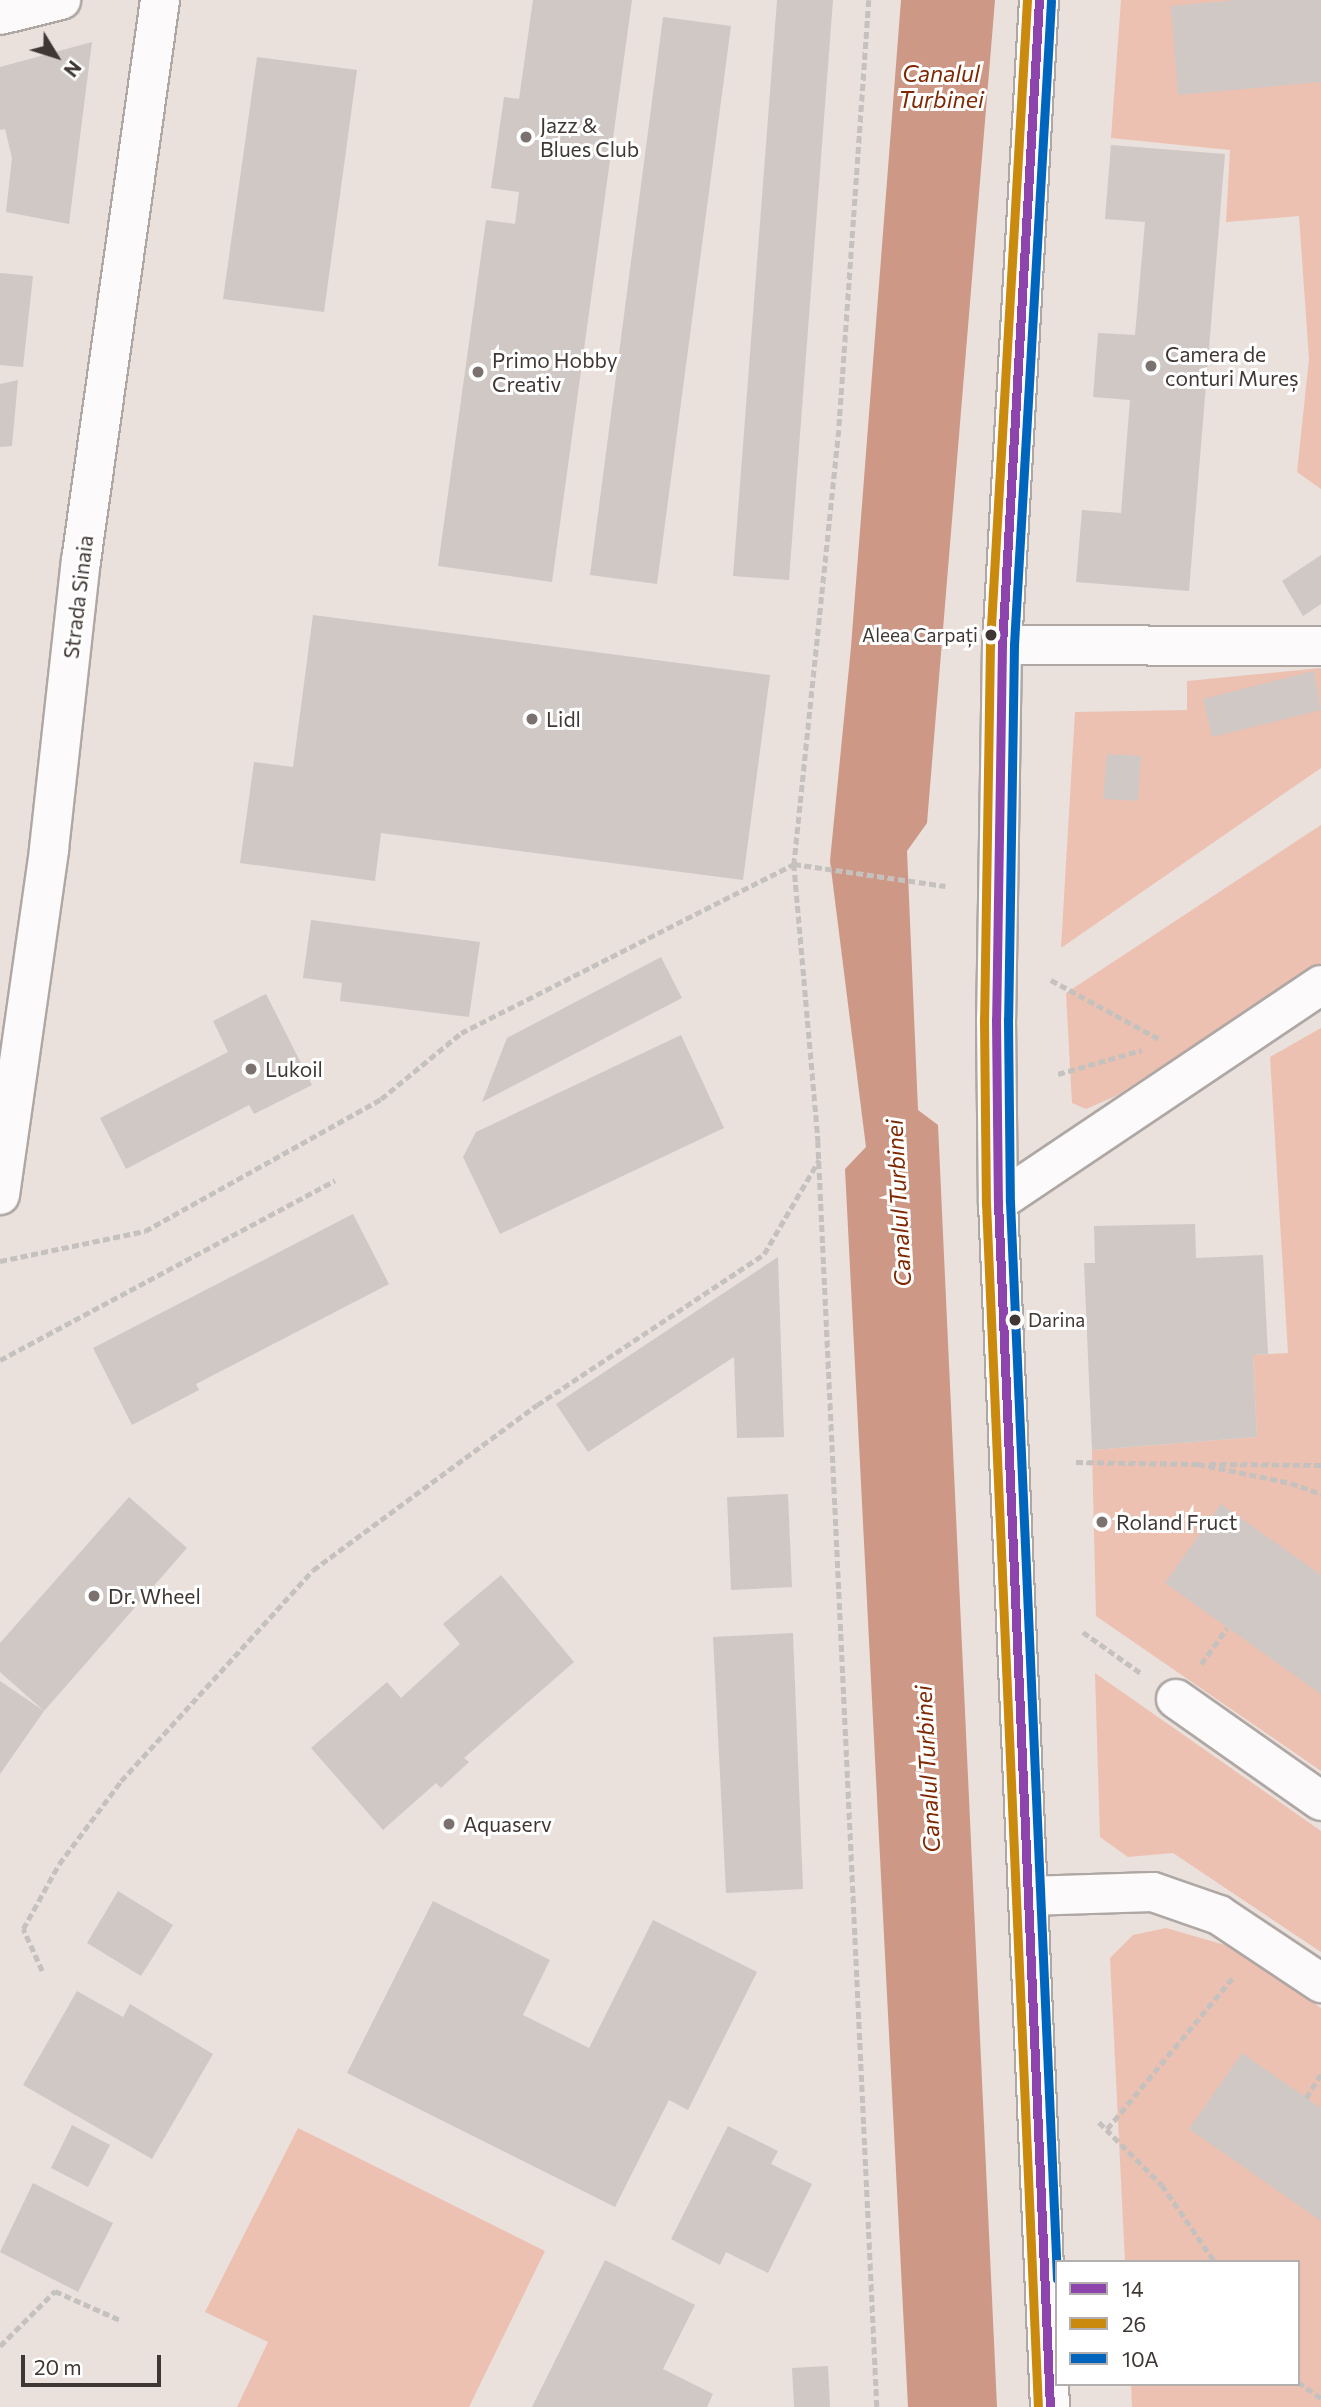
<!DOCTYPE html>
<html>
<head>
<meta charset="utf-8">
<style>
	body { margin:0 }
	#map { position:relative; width:1321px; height:2407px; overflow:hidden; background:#eae0dc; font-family:Commissioner,sans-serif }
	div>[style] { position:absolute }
	.green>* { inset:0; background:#edc1b1 }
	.water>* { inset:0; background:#cd9885 }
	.building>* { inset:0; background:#d0c8c4 }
	.path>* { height:4.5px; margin-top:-2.25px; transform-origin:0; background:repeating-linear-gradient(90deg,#c5c1bf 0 7px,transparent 0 10.5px) }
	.roads { filter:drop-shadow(2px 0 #afa7a4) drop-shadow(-2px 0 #afa7a4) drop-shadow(0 2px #afa7a4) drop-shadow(0 -2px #afa7a4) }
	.minor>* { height:38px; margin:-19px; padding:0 19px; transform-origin:19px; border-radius:19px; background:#fcfafa }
	.major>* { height:38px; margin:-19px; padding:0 19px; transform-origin:19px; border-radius:19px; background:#fcfafa }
	.bus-1>* { height:9px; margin:-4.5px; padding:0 4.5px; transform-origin:4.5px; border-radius:4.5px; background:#8e44ad }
	.bus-2>* { height:9px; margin:-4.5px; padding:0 4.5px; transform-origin:4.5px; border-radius:4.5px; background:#c98a0d }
	.bus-3>* { height:9px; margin:-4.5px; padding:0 4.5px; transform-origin:4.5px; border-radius:4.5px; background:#0065bd }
	.dots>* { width:19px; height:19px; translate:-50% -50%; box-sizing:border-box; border:4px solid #fff; border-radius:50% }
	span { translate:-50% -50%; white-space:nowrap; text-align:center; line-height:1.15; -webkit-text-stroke:6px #fff; paint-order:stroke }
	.bus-label { font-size:19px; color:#3f3734 }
	.right { translate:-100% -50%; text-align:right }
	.left { translate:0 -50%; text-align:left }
	.poi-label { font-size:21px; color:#3f3734 }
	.street-label { font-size:21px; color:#3f3734 }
	.water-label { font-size:23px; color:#7f2802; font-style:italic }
	.legend { position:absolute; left:1055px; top:2260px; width:245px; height:126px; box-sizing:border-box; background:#fff; border:2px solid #b2afae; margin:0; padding:9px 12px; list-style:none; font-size:21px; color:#3f3734 }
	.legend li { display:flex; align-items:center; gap:14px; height:35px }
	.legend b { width:35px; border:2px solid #b2afae }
	.north { position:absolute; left:21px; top:21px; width:70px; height:70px; -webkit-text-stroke:5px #fff; paint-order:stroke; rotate:128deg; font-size:19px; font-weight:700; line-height:28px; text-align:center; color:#3f3734 }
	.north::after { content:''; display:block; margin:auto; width:24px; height:32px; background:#3f3734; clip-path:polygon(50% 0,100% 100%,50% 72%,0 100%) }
	.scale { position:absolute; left:21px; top:2355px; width:140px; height:32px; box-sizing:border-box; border:4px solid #3f3734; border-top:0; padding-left:9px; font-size:21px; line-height:24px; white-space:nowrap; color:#3f3734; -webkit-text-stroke:5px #fff; paint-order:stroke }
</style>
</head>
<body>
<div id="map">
	<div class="green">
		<div style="clip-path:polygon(1121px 0,1321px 0,1321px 489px,1297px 472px,1309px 359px,1299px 216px,1226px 222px,1230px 150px,1111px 138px)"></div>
		<div style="clip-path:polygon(1321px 668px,1321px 768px,1061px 948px,1075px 712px,1187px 710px,1187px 681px)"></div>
		<div style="clip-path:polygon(1321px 825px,1321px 963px,1116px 1096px,1086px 1109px,1072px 1103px,1066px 993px)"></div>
		<div style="clip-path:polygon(1321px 1028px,1321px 1771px,1096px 1616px,1092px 1450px,1257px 1437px,1253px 1355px,1288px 1353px,1270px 1057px)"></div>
		<div style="clip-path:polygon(1095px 1673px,1321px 1831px,1321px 1952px,1173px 1853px,1128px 1857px,1100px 1837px)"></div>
		<div style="clip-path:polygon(1166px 1928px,1232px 1947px,1321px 2008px,1321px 2407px,1132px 2407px,1131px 2384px,1298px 2384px,1298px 2262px,1125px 2262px,1110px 1958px,1133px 1935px)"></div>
		<div style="clip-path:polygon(298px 2128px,545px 2251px,469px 2407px,237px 2407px,268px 2342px,205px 2312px)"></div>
	</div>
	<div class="water">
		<div style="clip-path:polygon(901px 0,995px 0,927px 823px,907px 851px,918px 1110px,938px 1125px,997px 2407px,908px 2407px,845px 1169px,866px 1147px,830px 861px,851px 647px)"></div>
	</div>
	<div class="building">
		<div style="clip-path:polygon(533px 0,632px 0,552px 582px,438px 566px,486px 220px,515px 224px,519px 192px,491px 188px,504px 97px,519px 99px)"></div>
		<div style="clip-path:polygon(777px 0,833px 0,789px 580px,733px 576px)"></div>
		<div style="clip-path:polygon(1237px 0,1321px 0,1321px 82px,1178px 95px,1171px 6px)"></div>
		<div style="clip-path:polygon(663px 17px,731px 26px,657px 584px,590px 575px)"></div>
		<div style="clip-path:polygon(92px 42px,69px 224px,6px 212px,12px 158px,5px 129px,0 130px,0 67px)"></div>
		<div style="clip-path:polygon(257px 57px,357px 70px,324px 312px,223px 299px)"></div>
		<div style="clip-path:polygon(1111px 145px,1225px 154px,1189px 591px,1076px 582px,1082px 510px,1121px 513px,1130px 400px,1093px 397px,1098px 333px,1135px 335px,1145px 222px,1105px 219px)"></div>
		<div style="clip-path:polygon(0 273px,33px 276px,23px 367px,0 365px)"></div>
		<div style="clip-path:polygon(18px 380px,12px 446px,0 447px,0 384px)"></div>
		<div style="clip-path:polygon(1321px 555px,1321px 604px,1303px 616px,1282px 581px)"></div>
		<div style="clip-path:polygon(313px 615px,770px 675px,743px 880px,381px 833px,375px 881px,240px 863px,254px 762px,293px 767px)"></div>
		<div style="clip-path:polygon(1314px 671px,1321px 710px,1212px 737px,1203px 699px)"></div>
		<div style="clip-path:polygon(1107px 754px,1141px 756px,1138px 801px,1103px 799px)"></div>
		<div style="clip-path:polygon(311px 920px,480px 942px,469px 1017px,340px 1001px,342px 983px,303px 978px)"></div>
		<div style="clip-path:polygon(661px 957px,682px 998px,482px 1102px,507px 1038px)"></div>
		<div style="clip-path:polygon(266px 994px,312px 1085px,254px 1114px,249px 1105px,126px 1169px,100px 1118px,228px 1052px,213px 1021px)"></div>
		<div style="clip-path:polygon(681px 1035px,724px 1128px,500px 1234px,463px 1157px,476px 1132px)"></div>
		<div style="clip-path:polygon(353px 1214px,389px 1284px,196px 1384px,199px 1390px,132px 1425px,93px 1348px)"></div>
		<div style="clip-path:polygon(1195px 1224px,1196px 1258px,1263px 1255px,1268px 1354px,1253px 1355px,1257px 1437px,1092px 1450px,1084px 1263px,1095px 1263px,1094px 1226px)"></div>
		<div style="clip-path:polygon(778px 1257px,784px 1437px,737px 1438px,734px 1357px,588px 1452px,556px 1404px)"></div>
		<div style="clip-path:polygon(788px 1494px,792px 1587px,731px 1590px,727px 1497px)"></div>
		<div style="clip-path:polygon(129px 1497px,187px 1548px,44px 1711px,0 1672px,0 1643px)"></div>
		<div style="clip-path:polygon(1221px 1504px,1321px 1575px,1321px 1694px,1165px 1583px)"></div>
		<div style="clip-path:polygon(501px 1575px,574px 1662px,464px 1758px,469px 1762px,441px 1788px,436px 1783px,383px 1830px,311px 1748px,387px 1682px,401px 1698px,460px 1644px,443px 1624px)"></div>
		<div style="clip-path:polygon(793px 1633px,803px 1889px,726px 1893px,713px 1637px)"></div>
		<div style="clip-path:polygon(0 1681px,44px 1711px,0 1774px)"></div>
		<div style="clip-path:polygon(118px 1891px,173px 1925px,141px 1976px,87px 1943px)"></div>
		<div style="clip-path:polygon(433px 1901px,550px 1960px,523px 2015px,589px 2048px,653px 1920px,757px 1972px,688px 2110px,669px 2100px,615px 2207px,347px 2073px)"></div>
		<div style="clip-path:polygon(77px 1991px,123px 2017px,130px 2004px,213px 2054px,152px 2159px,23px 2085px)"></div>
		<div style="clip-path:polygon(1242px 2053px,1321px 2108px,1321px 2221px,1189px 2129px)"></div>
		<div style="clip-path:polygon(72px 2125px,110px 2145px,88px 2187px,51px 2168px)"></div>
		<div style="clip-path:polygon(728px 2126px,778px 2151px,771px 2164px,812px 2184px,768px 2273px,726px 2252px,720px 2265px,671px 2239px)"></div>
		<div style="clip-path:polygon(33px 2183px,113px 2223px,78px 2292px,0 2252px)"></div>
		<div style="clip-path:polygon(605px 2260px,695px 2305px,663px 2369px,713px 2394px,707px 2407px,532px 2407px)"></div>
		<div style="clip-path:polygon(828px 2366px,830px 2407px,794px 2407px,792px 2368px)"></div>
	</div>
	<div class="path">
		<div style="left:869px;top:0;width:431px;rotate:94deg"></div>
		<div style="left:839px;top:430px;width:436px;rotate:95.9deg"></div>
		<div style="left:794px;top:864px;width:278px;rotate:85deg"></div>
		<div style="left:818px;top:1141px;width:1267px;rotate:87.33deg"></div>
		<div style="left:1051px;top:980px;width:125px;rotate:28.6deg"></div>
		<div style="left:1058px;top:1074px;width:87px;rotate:-15.9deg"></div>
		<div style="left:0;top:1261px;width:148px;rotate:-11.7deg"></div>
		<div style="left:145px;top:1231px;width:270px;rotate:-29.2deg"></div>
		<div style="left:381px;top:1099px;width:104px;rotate:-39.5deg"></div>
		<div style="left:461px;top:1033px;width:373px;rotate:-26.9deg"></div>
		<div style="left:794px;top:864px;width:153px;rotate:8.3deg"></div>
		<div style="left:0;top:1360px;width:380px;rotate:-28.2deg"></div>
		<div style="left:1076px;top:1462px;width:122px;rotate:0.9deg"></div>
		<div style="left:1198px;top:1464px;width:95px;rotate:11.5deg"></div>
		<div style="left:1291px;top:1483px;width:32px;rotate:20deg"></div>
		<div style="left:1209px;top:1464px;width:112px;rotate:0.5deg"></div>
		<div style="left:1083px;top:1632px;width:72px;rotate:35.4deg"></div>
		<div style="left:1201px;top:1664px;width:44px;rotate:-54.2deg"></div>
		<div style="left:42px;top:1971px;width:46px;rotate:-114.3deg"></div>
		<div style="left:23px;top:1929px;width:74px;rotate:-61deg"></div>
		<div style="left:59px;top:1864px;width:104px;rotate:-53.2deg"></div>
		<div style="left:121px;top:1781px;width:285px;rotate:-47.7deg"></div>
		<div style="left:313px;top:1570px;width:278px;rotate:-36.4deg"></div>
		<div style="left:537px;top:1405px;width:273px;rotate:-33.6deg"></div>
		<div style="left:764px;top:1254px;width:109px;rotate:-59.7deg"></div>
		<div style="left:1306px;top:2098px;width:28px;rotate:-58deg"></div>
		<div style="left:1099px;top:2122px;width:89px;rotate:45deg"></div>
		<div style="left:1162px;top:2185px;width:93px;rotate:55.5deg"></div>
		<div style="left:1107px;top:2129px;width:199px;rotate:-50.3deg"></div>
		<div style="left:0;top:2346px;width:78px;rotate:-45deg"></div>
		<div style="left:55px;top:2291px;width:71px;rotate:24deg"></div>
		<div style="left:1298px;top:2382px;width:28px;rotate:35deg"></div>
	</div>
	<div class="roads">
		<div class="minor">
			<div style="left:1039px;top:0;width:646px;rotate:93.28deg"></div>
			<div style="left:1002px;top:645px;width:374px;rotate:90.9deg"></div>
			<div style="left:996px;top:1019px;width:183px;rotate:89.4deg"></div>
			<div style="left:998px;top:1202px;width:1206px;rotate:87.53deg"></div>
			<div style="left:0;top:15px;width:63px;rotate:-13.8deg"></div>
			<div style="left:1002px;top:645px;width:319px;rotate:0.2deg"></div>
			<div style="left:998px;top:1202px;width:389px;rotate:-33.9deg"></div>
			<div style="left:1176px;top:1699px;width:177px;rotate:35.1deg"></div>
			<div style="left:1028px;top:1896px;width:125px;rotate:-1.8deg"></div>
			<div style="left:1153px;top:1892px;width:70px;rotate:19.2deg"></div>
			<div style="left:1219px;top:1915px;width:123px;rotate:33.7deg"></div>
		</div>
		<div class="major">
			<div style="left:0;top:1195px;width:349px;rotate:-81.9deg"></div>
			<div style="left:49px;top:849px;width:290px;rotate:-83.7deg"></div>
			<div style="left:81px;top:561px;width:567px;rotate:-81.98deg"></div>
		</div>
	</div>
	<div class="bus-1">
		<div style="left:1039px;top:0;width:646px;rotate:93.28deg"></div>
		<div style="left:1002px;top:645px;width:374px;rotate:90.9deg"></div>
		<div style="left:996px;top:1019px;width:183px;rotate:89.4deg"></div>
		<div style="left:998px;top:1202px;width:1206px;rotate:87.53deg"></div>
	</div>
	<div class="bus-2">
		<div style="left:1027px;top:0;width:645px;rotate:93.29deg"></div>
		<div style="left:990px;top:644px;width:375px;rotate:90.9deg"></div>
		<div style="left:984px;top:1019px;width:184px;rotate:89.4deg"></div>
		<div style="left:986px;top:1203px;width:1205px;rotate:87.53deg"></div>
	</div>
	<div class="bus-3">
		<div style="left:1051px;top:1px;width:645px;rotate:93.29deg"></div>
		<div style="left:1014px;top:645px;width:374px;rotate:90.9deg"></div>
		<div style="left:1008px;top:1019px;width:183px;rotate:89.4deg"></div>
		<div style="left:1010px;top:1202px;width:1078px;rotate:87.5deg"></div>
	</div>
	<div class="dots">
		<div style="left:526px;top:137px;background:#7b726f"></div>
		<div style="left:1151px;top:366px;background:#7b726f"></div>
		<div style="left:478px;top:372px;background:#7b726f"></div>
		<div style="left:991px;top:635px;background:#3f3734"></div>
		<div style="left:532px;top:719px;background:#7b726f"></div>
		<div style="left:251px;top:1069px;background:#7b726f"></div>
		<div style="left:1015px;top:1320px;background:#3f3734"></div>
		<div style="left:1102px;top:1522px;background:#7b726f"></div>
		<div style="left:94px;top:1596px;background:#7b726f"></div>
		<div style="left:449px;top:1824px;background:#7b726f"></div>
	</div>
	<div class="bus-label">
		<span class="right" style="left:978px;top:635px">Aleea Carpați</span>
		<span class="left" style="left:1028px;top:1320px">Darina</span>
	</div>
	<div class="poi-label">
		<span class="left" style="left:540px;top:137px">Jazz &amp;<br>Blues Club</span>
		<span class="left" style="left:1165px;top:366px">Camera de<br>conturi Mureș</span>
		<span class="left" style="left:492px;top:372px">Primo Hobby<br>Creativ</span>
		<span class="left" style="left:546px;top:719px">Lidl</span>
		<span class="left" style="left:265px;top:1069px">Lukoil</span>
		<span class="left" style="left:1116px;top:1522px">Roland Fruct</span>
		<span class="left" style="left:108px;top:1596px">Dr. Wheel</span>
		<span class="left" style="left:463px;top:1824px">Aquaserv</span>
	</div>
	<div class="street-label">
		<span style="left:78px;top:597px;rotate:-83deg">Strada Sinaia</span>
	</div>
	<div class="water-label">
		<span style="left:941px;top:86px">Canalul<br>Turbinei</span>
		<span style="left:898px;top:1203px;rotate:-93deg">Canalul Turbinei</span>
		<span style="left:927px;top:1769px;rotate:-93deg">Canalul Turbinei</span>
	</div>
	<ul class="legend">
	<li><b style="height:9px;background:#8e44ad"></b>14</li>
	<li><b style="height:9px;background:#c98a0d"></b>26</li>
	<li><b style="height:9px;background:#0065bd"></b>10A</li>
	</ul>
	<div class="north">N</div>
	<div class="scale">20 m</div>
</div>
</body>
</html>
